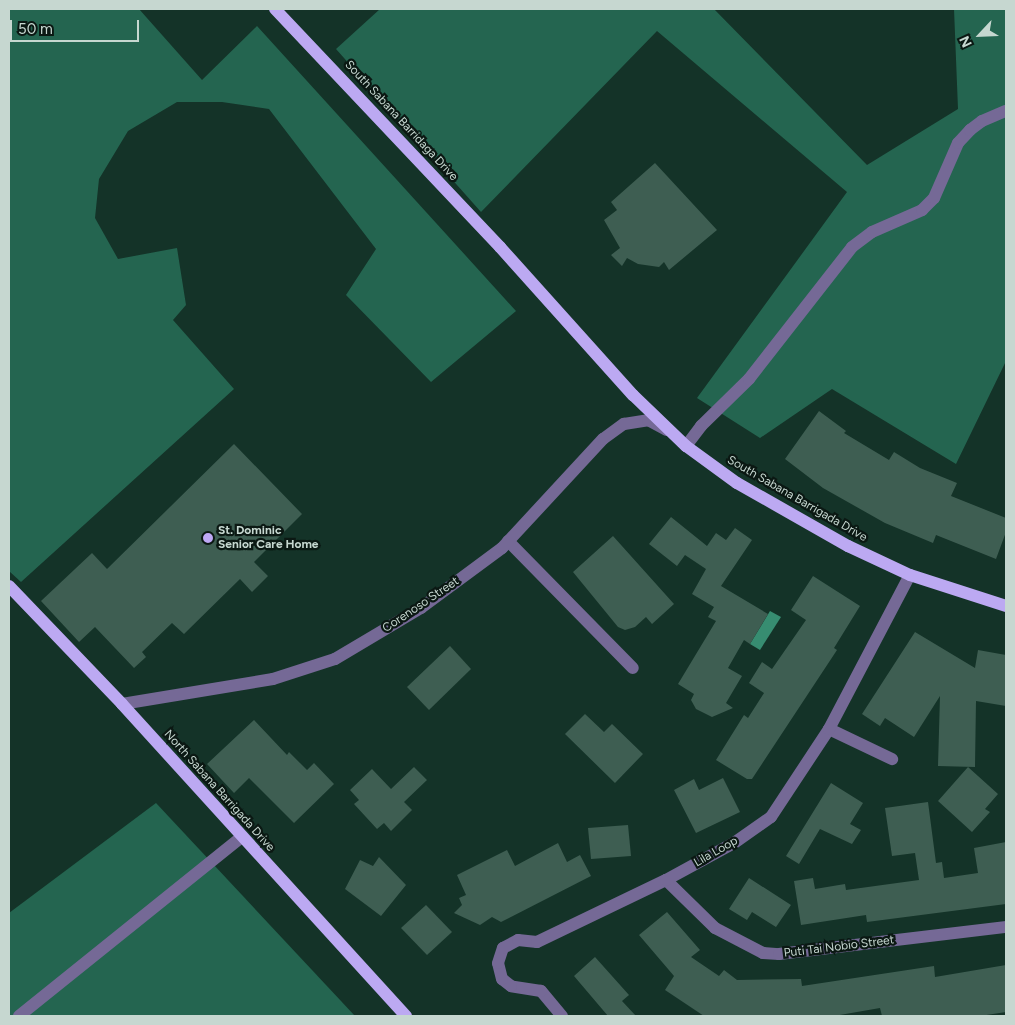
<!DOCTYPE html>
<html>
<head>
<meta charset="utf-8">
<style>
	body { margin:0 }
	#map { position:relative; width:1015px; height:1025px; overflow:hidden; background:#143328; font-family:Figtree,sans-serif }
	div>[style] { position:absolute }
	.forest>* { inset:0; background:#246550 }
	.water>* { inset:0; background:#378d71 }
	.building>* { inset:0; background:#3e5e52 }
	.minor>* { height:12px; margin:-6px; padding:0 6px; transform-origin:6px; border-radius:6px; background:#756996 }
	.major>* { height:12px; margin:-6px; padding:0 6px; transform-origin:6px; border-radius:6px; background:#bca9f2 }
	.dots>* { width:14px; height:14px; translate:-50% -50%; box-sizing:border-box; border:2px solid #0b1813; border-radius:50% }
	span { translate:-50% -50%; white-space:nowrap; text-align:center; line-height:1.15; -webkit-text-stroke:4.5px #0b1813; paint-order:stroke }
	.street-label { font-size:12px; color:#c6d7d0 }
	.poi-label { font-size:12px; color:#c6d7d0; font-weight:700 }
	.left { translate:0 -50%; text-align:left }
	.frame { position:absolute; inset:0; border:10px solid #c6d7d0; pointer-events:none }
	.north { position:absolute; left:955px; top:10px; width:50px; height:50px; -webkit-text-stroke:4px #0b1813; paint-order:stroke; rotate:245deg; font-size:14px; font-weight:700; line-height:20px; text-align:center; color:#c6d7d0 }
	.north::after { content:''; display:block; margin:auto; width:18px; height:22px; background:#c6d7d0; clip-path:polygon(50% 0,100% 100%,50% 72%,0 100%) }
	.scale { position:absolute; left:10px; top:20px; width:129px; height:22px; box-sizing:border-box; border:2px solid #c6d7d0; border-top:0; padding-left:6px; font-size:15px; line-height:18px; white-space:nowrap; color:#c6d7d0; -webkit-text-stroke:4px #0b1813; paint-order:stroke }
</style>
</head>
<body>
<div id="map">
	<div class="forest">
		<div style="clip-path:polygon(9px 9px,139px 9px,202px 80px,257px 26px,516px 311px,431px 382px,346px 295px,376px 249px,269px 109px,222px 102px,177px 102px,128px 131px,99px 179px,95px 218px,118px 259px,177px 248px,186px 305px,173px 320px,234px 389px,21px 582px,9px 571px)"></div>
		<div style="clip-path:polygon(380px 9px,714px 9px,867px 165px,958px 109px,954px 9px,1006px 9px,1006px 361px,956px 464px,832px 389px,760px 438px,697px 398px,847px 192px,657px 31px,481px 212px,336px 49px)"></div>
		<div style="clip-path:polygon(156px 803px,355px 1016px,9px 1016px,9px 913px)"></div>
	</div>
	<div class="water">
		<div style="clip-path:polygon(770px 611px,781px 617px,760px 650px,750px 644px)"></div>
	</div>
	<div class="building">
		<div style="clip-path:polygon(655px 163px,717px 230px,669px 270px,664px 262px,659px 267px,638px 264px,627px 258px,622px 266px,611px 255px,620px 248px,604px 220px,617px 210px,611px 202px)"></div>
		<div style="clip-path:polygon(819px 411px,846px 431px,844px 433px,889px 460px,894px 452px,920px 468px,957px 483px,951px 496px,1006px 518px,1006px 532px,996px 559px,936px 535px,933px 543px,885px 523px,823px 488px,785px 459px)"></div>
		<div style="clip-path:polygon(234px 444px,302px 514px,254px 562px,268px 576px,252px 592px,240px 579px,184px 634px,172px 623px,142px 652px,146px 657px,134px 668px,95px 627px,79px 642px,41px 601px,92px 553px,107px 569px)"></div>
		<div style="clip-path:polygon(671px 517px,707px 546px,716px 533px,726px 540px,735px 528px,752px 540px,721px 586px,768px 614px,750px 644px,744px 640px,728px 668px,742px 676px,726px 703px,733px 708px,712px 717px,696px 709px,691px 700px,694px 694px,678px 684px,716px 621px,708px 617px,714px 607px,692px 594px,706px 569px,685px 555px,677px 566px,649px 544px)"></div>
		<div style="clip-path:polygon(613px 536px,674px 604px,652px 624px,646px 617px,635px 627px,625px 630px,618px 627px,573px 572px)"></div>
		<div style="clip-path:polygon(813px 576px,860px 606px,834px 648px,837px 650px,752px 779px,747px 779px,716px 760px,744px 715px,748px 718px,764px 693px,749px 683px,762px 662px,772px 669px,806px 620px,791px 610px)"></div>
		<div style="clip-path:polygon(915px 632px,975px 668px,978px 650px,1006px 655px,1006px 706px,976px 701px,975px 767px,938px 766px,940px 696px,914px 737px,885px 718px,880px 726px,862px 714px)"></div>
		<div style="clip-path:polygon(450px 646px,471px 669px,429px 710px,407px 687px)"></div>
		<div style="clip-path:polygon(585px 714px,604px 732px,612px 724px,643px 754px,615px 783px,565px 734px)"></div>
		<div style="clip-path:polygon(254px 720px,287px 755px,289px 752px,307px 770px,314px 763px,334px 784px,294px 823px,249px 778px,234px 793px,207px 764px)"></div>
		<div style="clip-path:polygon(414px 767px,427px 780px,404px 802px,412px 810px,391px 831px,384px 823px,377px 829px,354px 804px,359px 800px,350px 790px,372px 769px,391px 789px)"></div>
		<div style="clip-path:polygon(968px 767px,998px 794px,985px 809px,990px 812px,972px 832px,938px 801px)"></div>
		<div style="clip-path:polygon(723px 778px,740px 812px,696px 833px,674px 790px,694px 779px,699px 790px)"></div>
		<div style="clip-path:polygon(831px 783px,863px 803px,850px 824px,861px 830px,852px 844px,820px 829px,799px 864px,786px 856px)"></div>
		<div style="clip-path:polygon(928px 802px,936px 863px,942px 862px,944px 878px,978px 873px,974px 848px,1006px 842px,1006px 904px,867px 922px,866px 915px,801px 925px,794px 881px,813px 878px,815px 889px,845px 884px,846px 890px,919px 880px,915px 853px,892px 856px,885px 808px)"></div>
		<div style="clip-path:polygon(628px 825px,631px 856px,591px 859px,588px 828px)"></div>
		<div style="clip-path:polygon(558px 843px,567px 862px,580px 855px,591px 876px,501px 922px,492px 917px,480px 925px,454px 913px,462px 905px,459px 898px,466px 895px,457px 875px,507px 850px,515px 866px)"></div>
		<div style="clip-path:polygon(379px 857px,406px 885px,381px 916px,345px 889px,360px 860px,373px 866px)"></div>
		<div style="clip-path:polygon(749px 878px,791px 905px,776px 927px,752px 912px,747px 920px,729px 909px)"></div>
		<div style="clip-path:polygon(426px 905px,452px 932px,427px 955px,401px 928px)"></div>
		<div style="clip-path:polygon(667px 912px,700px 950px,691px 957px,719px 976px,724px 970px,737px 980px,801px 979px,802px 986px,934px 966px,935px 977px,1006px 965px,1006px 1012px,980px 1016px,882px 1016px,880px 1008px,834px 1016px,704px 1016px,665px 990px,674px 976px,639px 935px)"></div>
		<div style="clip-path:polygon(595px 957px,629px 995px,622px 1001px,636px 1016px,608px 1016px,574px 976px)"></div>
	</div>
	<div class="minor">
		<div style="left:686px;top:446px;width:25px;rotate:-53deg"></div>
		<div style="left:701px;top:426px;width:67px;rotate:-44.4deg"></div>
		<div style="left:749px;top:379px;width:167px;rotate:-52deg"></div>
		<div style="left:852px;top:247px;width:25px;rotate:-37deg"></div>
		<div style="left:872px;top:232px;width:55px;rotate:-23.7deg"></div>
		<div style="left:922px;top:210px;width:17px;rotate:-45deg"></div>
		<div style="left:934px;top:198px;width:60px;rotate:-66.4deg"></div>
		<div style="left:958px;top:143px;width:18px;rotate:-47deg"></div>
		<div style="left:970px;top:130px;width:15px;rotate:-37deg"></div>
		<div style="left:982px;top:121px;width:26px;rotate:-23deg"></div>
		<div style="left:508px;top:541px;width:178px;rotate:45.5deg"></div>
		<div style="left:122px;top:704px;width:153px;rotate:-9.4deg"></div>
		<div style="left:273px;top:679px;width:65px;rotate:-17.9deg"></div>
		<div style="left:335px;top:659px;width:100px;rotate:-30.7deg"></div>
		<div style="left:421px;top:608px;width:101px;rotate:-36.5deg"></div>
		<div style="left:502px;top:548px;width:149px;rotate:-47.2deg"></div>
		<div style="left:603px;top:439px;width:26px;rotate:-36deg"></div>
		<div style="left:624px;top:424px;width:24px;rotate:-9deg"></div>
		<div style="left:648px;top:420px;width:21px;rotate:28deg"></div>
		<div style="left:829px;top:729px;width:70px;rotate:25.5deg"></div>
		<div style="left:666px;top:880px;width:69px;rotate:44.4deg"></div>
		<div style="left:715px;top:928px;width:54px;rotate:27.5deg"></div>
		<div style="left:763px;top:953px;width:16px;rotate:4deg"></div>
		<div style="left:779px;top:954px;width:229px;rotate:-6.8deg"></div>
		<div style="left:19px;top:1016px;width:286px;rotate:-38.8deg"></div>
		<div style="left:562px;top:1016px;width:33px;rotate:-130deg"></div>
		<div style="left:541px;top:991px;width:30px;rotate:-171deg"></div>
		<div style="left:511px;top:986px;width:11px;rotate:-142deg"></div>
		<div style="left:502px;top:979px;width:16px;rotate:-104deg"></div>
		<div style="left:498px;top:963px;width:16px;rotate:-72deg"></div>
		<div style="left:503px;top:948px;width:17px;rotate:-28deg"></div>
		<div style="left:518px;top:940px;width:19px;rotate:6deg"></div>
		<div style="left:537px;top:942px;width:143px;rotate:-25.7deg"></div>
		<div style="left:666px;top:880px;width:77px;rotate:-28.6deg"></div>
		<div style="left:734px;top:843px;width:45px;rotate:-35.1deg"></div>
		<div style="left:771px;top:817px;width:105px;rotate:-56.6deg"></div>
		<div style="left:829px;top:729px;width:174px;rotate:-62.3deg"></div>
	</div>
	<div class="major">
		<div style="left:275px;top:9px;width:328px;rotate:46.6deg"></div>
		<div style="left:500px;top:247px;width:199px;rotate:48.1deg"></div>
		<div style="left:633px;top:395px;width:74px;rotate:43.9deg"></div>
		<div style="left:686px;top:446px;width:63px;rotate:36deg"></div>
		<div style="left:737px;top:483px;width:128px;rotate:29.6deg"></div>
		<div style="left:848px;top:546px;width:68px;rotate:25.1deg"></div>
		<div style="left:910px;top:575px;width:101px;rotate:17.9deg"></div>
		<div style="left:9px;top:586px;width:163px;rotate:46.2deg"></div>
		<div style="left:122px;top:704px;width:422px;rotate:47.7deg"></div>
	</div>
	<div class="dots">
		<div style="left:208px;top:538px;background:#bea9f5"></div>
	</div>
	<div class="street-label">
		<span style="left:401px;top:121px;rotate:47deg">South Sabana Barridaga Drive</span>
		<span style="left:797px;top:499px;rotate:30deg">South Sabana Barrigada Drive</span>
		<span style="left:421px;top:605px;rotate:-34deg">Corenoso Street</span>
		<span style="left:219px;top:791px;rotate:48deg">North Sabana Barrigada Drive</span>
		<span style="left:716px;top:852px;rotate:-30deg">Lila Loop</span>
		<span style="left:839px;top:947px;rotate:-7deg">Puti Tai Nobio Street</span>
	</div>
	<div class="poi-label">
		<span class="left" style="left:218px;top:538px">St. Dominic<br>Senior Care Home</span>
	</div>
	<div class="frame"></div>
	<div class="north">N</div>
	<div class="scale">50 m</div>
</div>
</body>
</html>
